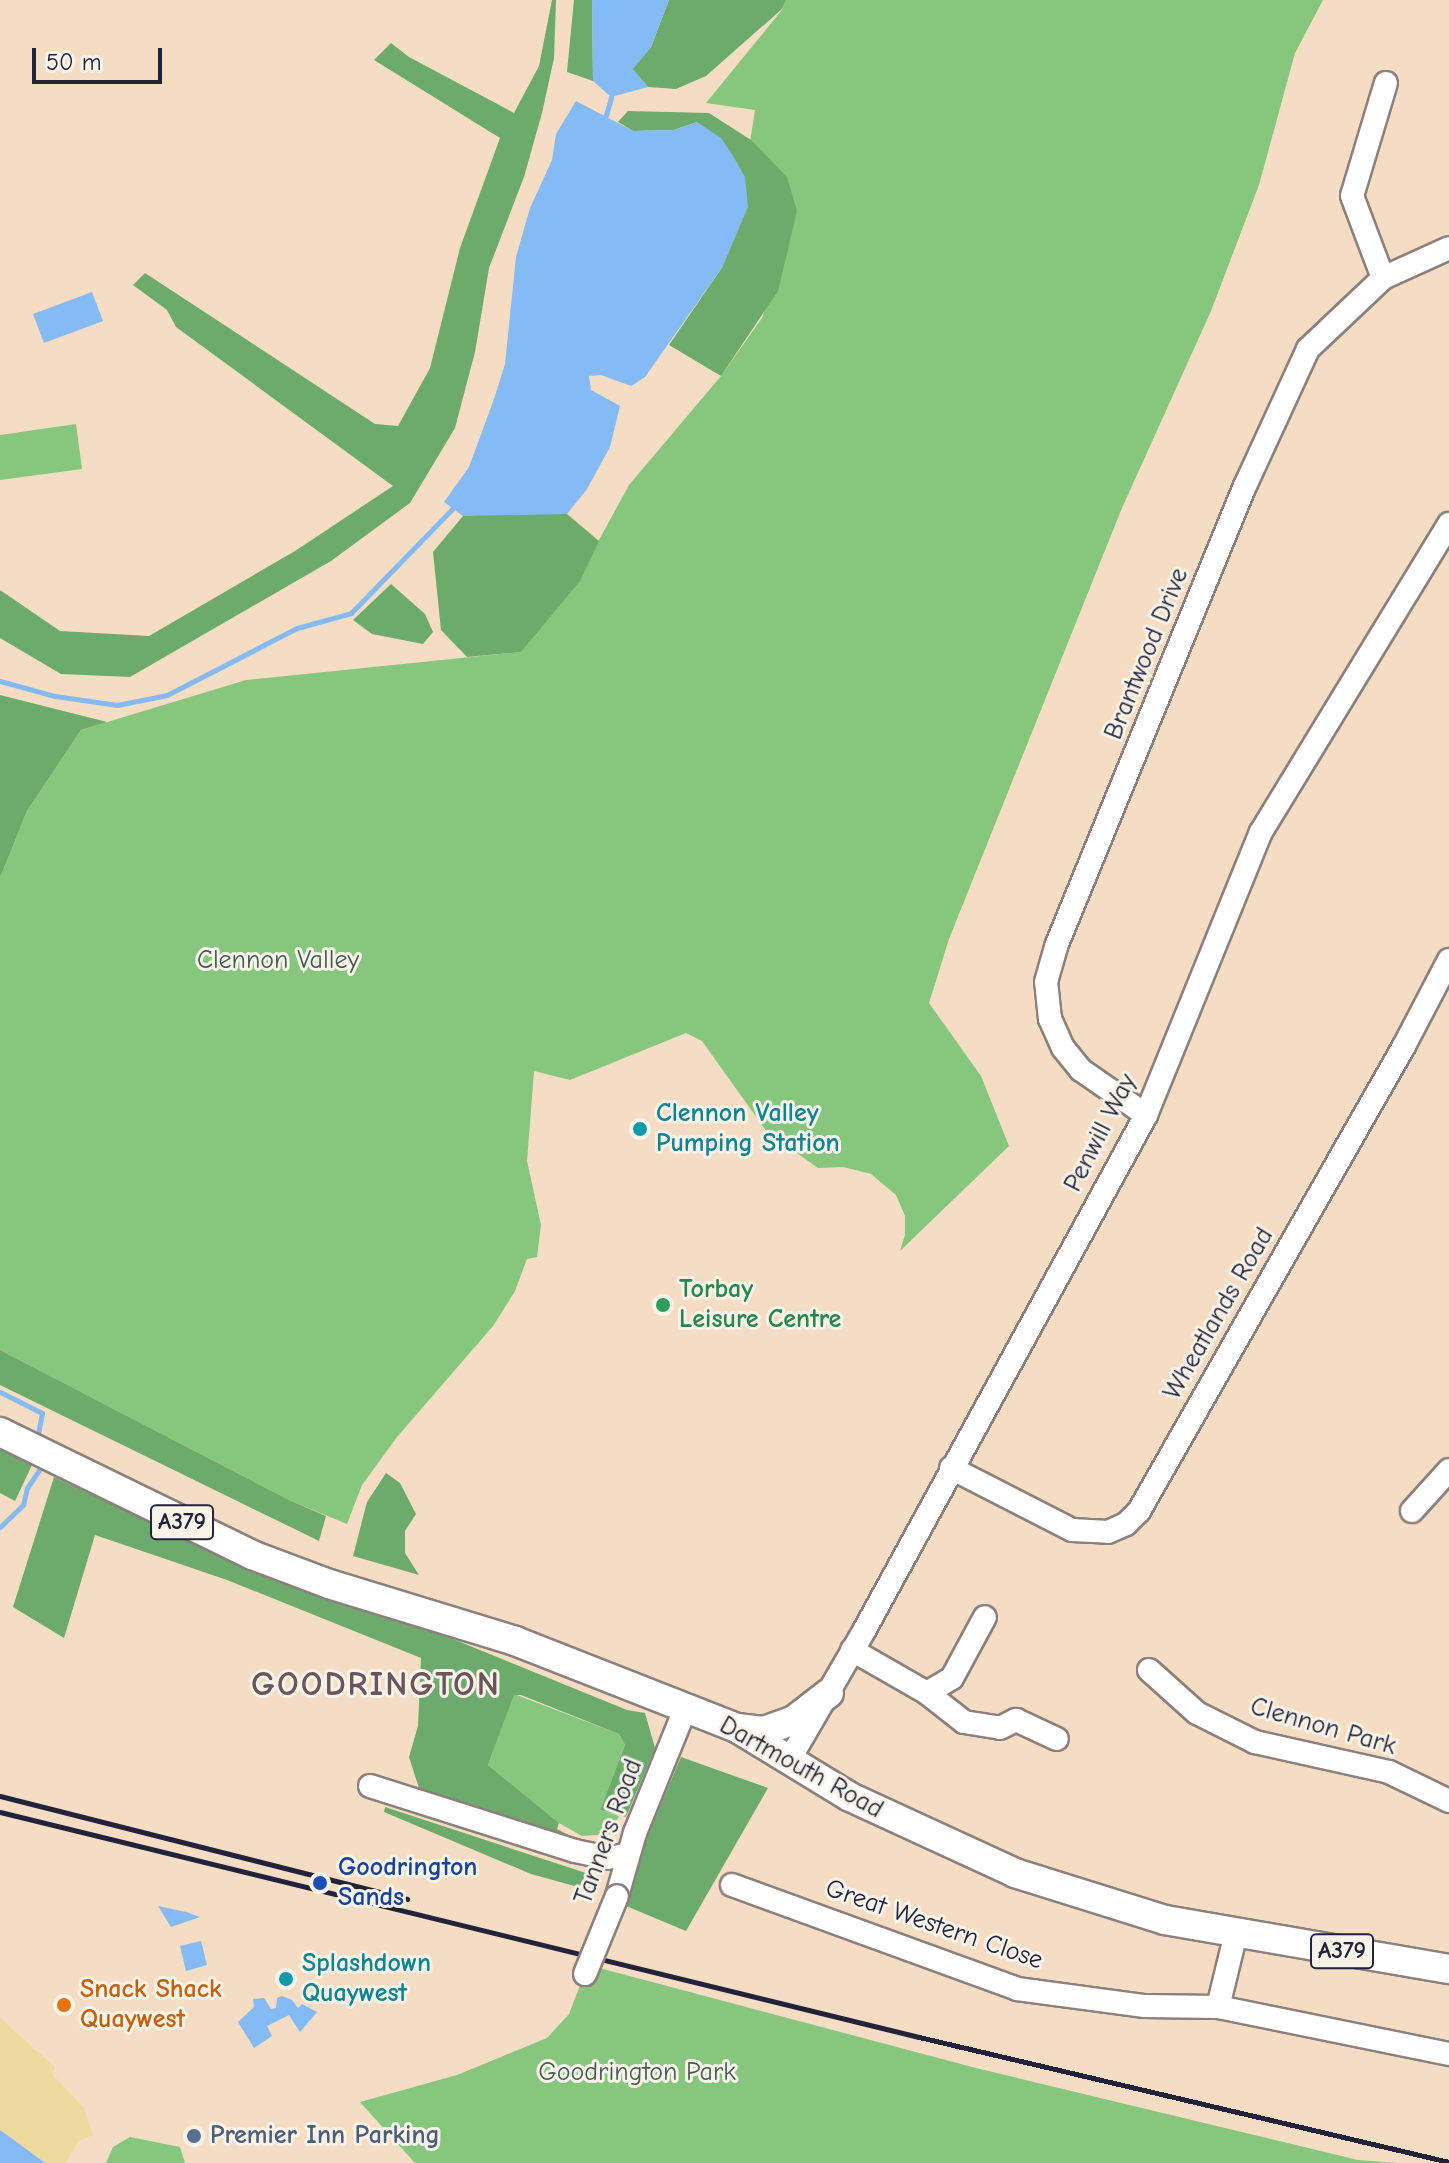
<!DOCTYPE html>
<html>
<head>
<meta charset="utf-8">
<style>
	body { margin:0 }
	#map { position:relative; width:1449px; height:2163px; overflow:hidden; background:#f4ddc2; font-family:"Comic Neue",sans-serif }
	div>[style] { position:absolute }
	.green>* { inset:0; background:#87c67d }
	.forest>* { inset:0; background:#6dab6c }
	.sand>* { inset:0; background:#eeda9e }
	.water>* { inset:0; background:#86baf4 }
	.stream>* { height:5px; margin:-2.5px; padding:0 2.5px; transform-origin:2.5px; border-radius:2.5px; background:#86baf4 }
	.roads { filter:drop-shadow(2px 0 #8b807e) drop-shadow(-2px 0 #8b807e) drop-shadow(0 2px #8b807e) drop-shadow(0 -2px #8b807e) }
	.minor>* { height:22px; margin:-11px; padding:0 11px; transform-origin:11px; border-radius:11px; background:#fff }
	.major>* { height:28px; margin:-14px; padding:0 14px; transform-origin:14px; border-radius:14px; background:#fff }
	.rail>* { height:5px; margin:-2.5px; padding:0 2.5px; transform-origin:2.5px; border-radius:2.5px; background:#22223b }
	.bridges { filter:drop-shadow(2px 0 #8b807e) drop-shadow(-2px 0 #8b807e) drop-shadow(0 2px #8b807e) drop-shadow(0 -2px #8b807e) }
	.minor-bridge>* { height:22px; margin:-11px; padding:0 11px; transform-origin:11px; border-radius:11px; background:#fff }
	.dots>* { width:22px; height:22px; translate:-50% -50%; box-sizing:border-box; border:4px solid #f7f3e8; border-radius:50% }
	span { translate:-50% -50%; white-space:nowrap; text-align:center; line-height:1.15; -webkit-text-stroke:6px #f7f3e8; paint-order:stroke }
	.shield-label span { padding:2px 6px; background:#f7f3e8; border:2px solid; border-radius:6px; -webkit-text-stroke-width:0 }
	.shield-label { font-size:24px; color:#22223b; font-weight:700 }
	.street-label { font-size:26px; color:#22223b }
	.park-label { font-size:26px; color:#455b52 }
	.culture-label { font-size:26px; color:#0d838f; font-weight:700 }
	.left { translate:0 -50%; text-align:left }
	.leisure-label { font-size:26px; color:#27864d; font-weight:700 }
	.transit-label { font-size:26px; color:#164399; font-weight:700 }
	.food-label { font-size:26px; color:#c56008; font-weight:700 }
	.service-label { font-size:26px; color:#4e5e75; font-weight:700 }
	.district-label { font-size:34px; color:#69555a; font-weight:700; letter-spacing:2px }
	.scale { position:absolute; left:32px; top:48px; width:130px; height:36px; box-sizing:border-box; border:4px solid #22223b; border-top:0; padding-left:10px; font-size:24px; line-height:28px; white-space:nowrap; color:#22223b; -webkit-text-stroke:6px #f7f3e8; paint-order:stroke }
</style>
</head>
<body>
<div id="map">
	<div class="green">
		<div style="clip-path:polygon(786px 0,1323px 0,1295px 53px,1259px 185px,1211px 311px,1122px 508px,949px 939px,929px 1003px,981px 1076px,1009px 1146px,900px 1251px,905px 1235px,905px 1216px,896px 1195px,871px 1174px,843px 1167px,818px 1168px,767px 1132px,702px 1041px,686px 1033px,570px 1080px,534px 1071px,527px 1161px,541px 1225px,537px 1257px,527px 1259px,515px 1291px,493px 1326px,397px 1437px,362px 1485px,347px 1524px,289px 1500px,0 1350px,0 878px,27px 811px,81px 730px,246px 680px,521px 652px,593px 551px,629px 485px,721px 376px,762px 318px,797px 211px,750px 142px,755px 110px,706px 103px,782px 10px)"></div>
		<div style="clip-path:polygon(76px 424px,82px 469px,0 480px,0 435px)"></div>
		<div style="clip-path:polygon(514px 1694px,619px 1734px,625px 1745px,600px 1810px,619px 1816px,610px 1834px,582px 1836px,559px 1823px,488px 1765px)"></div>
		<div style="clip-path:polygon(588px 1965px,976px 2068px,1358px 2160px,1398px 2163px,415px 2163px,360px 2102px,457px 2075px,547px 2038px,569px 2014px)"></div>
		<div style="clip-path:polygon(130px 2137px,180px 2147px,185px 2163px,106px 2163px,113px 2147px)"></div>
	</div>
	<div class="forest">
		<div style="clip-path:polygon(552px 0,556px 0,554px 58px,542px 113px,524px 177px,489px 268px,475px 352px,455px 428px,410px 503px,331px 561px,130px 677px,61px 674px,0 638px,0 590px,60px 631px,149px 636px,295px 551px,393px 486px,176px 327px,167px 310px,133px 285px,145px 273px,375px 424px,398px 426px,430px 368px,460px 248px,500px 138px,374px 60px,391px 43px,409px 57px,514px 113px,539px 66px)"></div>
		<div style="clip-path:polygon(574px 0,592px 0,593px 81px,567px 72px)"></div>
		<div style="clip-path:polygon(669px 0,786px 0,782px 9px,706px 76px,676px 89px,648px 87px,632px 69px,651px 47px)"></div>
		<div style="clip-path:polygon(628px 111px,709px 113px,751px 140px,787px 177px,797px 211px,778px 291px,721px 376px,669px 345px,723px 266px,697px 122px,674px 130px,633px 131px,618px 122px)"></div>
		<div style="clip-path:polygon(491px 514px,567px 514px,599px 541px,580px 581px,521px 652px,467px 657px,441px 630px,433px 552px,463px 516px)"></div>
		<div style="clip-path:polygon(391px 584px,425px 614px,433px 632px,423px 644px,372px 634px,353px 620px)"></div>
		<div style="clip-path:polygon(0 695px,107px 722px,81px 730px,27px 811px,0 878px)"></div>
		<div style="clip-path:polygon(0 1350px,289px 1500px,326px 1516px,319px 1541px,0 1385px)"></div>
		<div style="clip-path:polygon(0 1450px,32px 1465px,15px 1501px,0 1493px)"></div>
		<div style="clip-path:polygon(386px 1473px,400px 1483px,416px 1514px,405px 1531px,405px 1553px,419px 1575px,353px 1556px,367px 1502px)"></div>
		<div style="clip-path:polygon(54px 1477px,270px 1579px,448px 1637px,627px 1710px,645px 1713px,655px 1748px,626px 1817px,600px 1810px,625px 1745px,619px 1734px,521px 1695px,514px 1695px,488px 1765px,559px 1823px,557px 1829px,572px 1837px,566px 1839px,419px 1788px,409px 1757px,418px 1726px,421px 1658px,227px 1580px,95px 1535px,64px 1638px,13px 1607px)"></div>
		<div style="clip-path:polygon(681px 1757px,768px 1788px,686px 1931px,619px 1903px)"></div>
		<div style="clip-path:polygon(385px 1807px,595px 1876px,589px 1890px,531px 1874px,384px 1812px)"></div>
	</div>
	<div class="sand">
		<div style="clip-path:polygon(0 2018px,55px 2067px,52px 2074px,84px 2108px,93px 2135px,78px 2141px,66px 2163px,0 2163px)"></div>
	</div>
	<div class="water">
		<div style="clip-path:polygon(592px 0,669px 0,651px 47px,633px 69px,648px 87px,611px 97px,593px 81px)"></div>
		<div style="clip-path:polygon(576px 101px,633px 131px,674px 130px,697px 122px,721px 138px,732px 154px,745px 177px,748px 207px,723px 266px,645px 377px,631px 386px,601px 375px,589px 376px,591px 390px,620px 406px,610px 447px,587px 489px,567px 514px,463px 516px,444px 502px,469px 467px,494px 399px,505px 364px,516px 257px,530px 208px,552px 160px,556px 134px)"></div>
		<div style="clip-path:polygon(92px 292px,103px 321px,44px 343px,33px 314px)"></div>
		<div style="clip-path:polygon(158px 1906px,186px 1912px,200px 1917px,171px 1927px)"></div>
		<div style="clip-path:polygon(201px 1941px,207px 1965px,186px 1971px,180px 1946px)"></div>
		<div style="clip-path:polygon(282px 1996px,292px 2000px,298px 2008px,302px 2004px,317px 2012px,300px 2032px,289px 2015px,267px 2026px,272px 2036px,254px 2048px,238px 2022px,254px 2007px,253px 1999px,264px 1998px,271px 2009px,276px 2008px,277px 1998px)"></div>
		<div style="clip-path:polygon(0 2130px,18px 2143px,45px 2163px,0 2163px)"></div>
	</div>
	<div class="stream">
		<div style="left:606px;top:115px;width:19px;rotate:-74deg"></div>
		<div style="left:0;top:681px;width:57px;rotate:15.3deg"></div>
		<div style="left:55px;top:696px;width:63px;rotate:8.3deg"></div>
		<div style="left:117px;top:705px;width:51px;rotate:-11.3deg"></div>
		<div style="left:167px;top:695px;width:146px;rotate:-27.3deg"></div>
		<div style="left:297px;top:628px;width:56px;rotate:-15.5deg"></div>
		<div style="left:351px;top:613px;width:146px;rotate:-45.8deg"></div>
		<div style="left:0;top:1392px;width:47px;rotate:26.6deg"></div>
		<div style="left:42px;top:1413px;width:21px;rotate:101deg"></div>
		<div style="left:0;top:1527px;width:32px;rotate:-44deg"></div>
		<div style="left:23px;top:1505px;width:17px;rotate:-77deg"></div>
		<div style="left:27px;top:1488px;width:23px;rotate:-56deg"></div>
	</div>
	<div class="roads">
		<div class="minor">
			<div style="left:1383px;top:278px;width:88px;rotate:-110.7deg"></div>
			<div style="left:1352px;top:196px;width:118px;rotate:-73.3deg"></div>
			<div style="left:1146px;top:1115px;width:79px;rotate:-145.3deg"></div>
			<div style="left:1081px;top:1070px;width:28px;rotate:-129deg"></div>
			<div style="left:1063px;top:1048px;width:32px;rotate:-114deg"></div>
			<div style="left:1050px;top:1019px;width:37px;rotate:-96deg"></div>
			<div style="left:1046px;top:982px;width:40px;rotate:-74deg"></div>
			<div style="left:1057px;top:944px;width:495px;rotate:-67.7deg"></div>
			<div style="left:1245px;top:486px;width:151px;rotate:-65.3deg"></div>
			<div style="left:1308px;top:349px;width:103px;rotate:-43.4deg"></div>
			<div style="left:1383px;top:278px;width:72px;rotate:-24.4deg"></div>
			<div style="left:951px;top:1468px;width:136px;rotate:27.1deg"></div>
			<div style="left:1072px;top:1530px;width:36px;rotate:3deg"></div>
			<div style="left:1108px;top:1532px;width:20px;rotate:-24deg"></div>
			<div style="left:1126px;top:1524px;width:18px;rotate:-45deg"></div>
			<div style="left:1139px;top:1511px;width:535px;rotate:-60.32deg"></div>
			<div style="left:1404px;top:1046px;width:97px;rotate:-62.4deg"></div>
			<div style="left:1412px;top:1511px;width:55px;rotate:-47.9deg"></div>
			<div style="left:852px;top:1650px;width:86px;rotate:29.8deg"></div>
			<div style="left:927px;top:1693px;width:47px;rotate:38.1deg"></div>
			<div style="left:964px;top:1722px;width:36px;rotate:9deg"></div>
			<div style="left:1000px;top:1728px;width:18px;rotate:-27deg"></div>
			<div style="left:1016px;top:1720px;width:45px;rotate:24.9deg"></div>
			<div style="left:1149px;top:1670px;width:64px;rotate:41.9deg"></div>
			<div style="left:1197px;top:1713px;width:65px;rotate:26.6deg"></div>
			<div style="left:1255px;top:1742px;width:137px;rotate:12.6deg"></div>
			<div style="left:1389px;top:1772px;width:67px;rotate:25.8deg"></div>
			<div style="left:927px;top:1693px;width:29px;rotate:-31deg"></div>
			<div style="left:952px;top:1678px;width:69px;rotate:-61.6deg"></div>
			<div style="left:788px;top:1762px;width:154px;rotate:-59.9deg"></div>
			<div style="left:865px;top:1629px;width:586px;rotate:-61.33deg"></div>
			<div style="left:1146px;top:1115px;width:305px;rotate:-67.9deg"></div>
			<div style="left:1261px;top:832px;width:361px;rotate:-58.6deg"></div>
			<div style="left:370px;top:1786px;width:215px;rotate:17.6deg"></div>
			<div style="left:575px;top:1851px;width:33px;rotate:12deg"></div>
			<div style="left:607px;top:1858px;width:20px;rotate:-9deg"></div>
			<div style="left:732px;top:1885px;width:303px;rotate:20deg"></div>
			<div style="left:1017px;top:1989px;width:129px;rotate:7.6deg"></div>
			<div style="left:1145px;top:2006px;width:73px;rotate:0.8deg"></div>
			<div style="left:1218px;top:2007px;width:236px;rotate:11.5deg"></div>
			<div style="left:617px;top:1896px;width:66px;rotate:-74.1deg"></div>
			<div style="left:635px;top:1833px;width:134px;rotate:-68deg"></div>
			<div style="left:1218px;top:2007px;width:76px;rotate:-76.3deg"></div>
		</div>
		<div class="major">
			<div style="left:0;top:1432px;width:280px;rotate:26deg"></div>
			<div style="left:252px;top:1555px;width:82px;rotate:20.6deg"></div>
			<div style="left:329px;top:1584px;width:195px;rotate:17deg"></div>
			<div style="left:515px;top:1641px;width:238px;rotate:21.4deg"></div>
			<div style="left:737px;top:1728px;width:132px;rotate:31.4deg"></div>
			<div style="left:850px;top:1797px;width:182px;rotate:24.7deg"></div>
			<div style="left:1015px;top:1873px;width:157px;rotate:17.4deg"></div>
			<div style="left:1165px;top:1920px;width:288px;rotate:9.8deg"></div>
			<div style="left:737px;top:1728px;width:27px;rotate:6deg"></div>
			<div style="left:764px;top:1731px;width:32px;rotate:-20deg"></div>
			<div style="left:794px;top:1720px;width:44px;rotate:-37.6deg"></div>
		</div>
	</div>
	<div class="rail">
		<div style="left:0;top:1796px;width:420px;rotate:14.2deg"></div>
		<div style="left:0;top:1812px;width:946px;rotate:13.76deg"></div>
		<div style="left:919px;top:2037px;width:545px;rotate:13.27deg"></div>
	</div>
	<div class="bridges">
		<div class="minor-bridge">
			<div style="left:585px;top:1974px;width:84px;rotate:-67.7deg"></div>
		</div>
	</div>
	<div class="dots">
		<div style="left:640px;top:1129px;background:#0f9aa8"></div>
		<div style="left:663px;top:1305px;background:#2e9e5b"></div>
		<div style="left:320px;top:1883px;background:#1a4fb4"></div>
		<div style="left:286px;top:1979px;background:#0f9aa8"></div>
		<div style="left:64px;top:2005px;background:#e8710a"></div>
		<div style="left:194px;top:2136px;background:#5c6f8a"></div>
	</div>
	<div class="shield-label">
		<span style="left:182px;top:1522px">A379</span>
		<span style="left:1342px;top:1951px">A379</span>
	</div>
	<div class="street-label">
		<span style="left:1147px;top:654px;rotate:-68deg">Brantwood Drive</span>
		<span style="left:1101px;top:1133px;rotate:-63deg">Penwill Way</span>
		<span style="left:1219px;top:1314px;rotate:-60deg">Wheatlands Road</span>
		<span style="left:1323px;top:1727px;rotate:16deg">Clennon Park</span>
		<span style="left:801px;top:1768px;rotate:29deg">Dartmouth Road</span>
		<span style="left:609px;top:1832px;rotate:-70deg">Tanners Road</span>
		<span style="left:934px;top:1925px;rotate:19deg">Great Western Close</span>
	</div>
	<div class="park-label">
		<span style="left:278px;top:961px">Clennon Valley</span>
		<span style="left:637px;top:2073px">Goodrington Park</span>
	</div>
	<div class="culture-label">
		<span class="left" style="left:656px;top:1129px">Clennon Valley<br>Pumping Station</span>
		<span class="left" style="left:302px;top:1979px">Splashdown<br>Quaywest</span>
	</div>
	<div class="leisure-label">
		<span class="left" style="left:679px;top:1305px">Torbay<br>Leisure Centre</span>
	</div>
	<div class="transit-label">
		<span class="left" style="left:338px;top:1883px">Goodrington<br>Sands</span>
	</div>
	<div class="food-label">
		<span class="left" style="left:80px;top:2005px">Snack Shack<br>Quaywest</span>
	</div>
	<div class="service-label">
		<span class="left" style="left:210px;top:2136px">Premier Inn Parking</span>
	</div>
	<div class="district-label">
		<span style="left:376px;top:1685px">GOODRINGTON</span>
	</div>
	<div class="scale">50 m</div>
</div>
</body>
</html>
